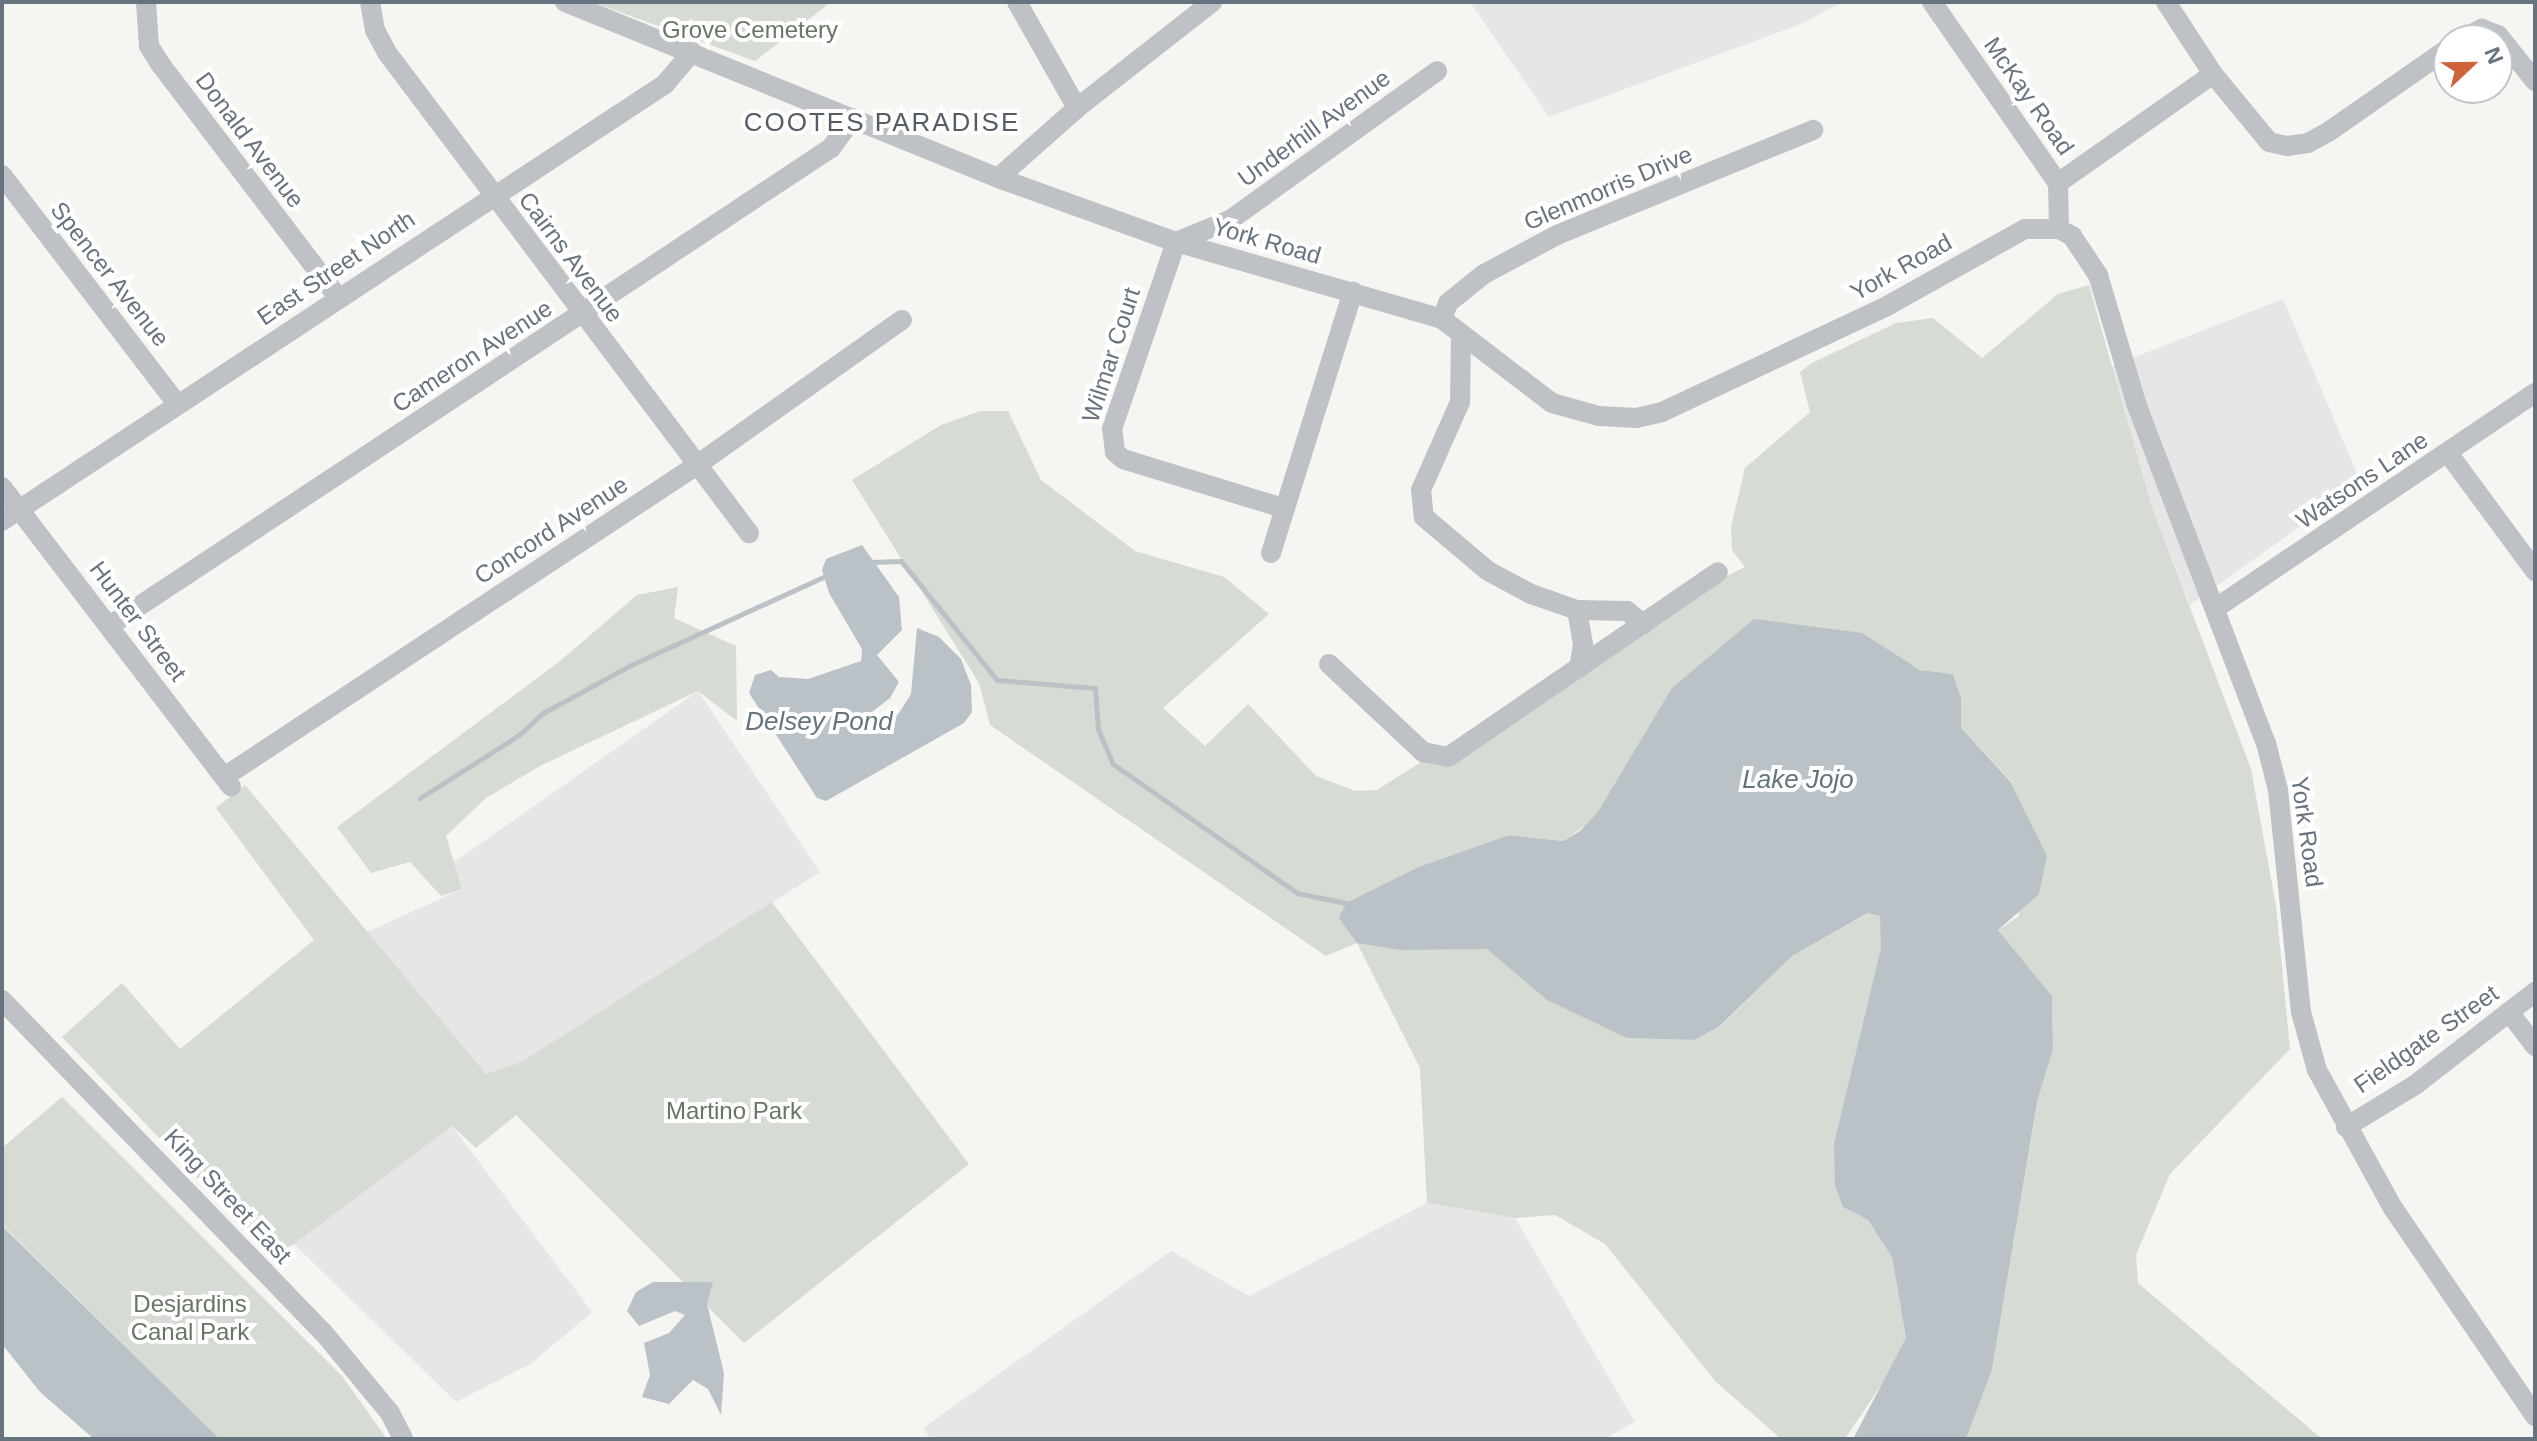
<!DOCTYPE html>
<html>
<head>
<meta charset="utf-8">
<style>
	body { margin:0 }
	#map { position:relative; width:2537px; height:1441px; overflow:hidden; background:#f5f5f2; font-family:Helvetica,sans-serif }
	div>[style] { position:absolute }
	.built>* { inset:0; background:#e5e6e5 }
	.green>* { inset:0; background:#d6dbd3 }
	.water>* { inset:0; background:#bac2c7 }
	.stream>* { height:5px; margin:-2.5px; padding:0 2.5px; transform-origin:2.5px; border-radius:2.5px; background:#bac2c7 }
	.minor>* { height:20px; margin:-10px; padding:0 10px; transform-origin:10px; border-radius:10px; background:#bec1c5 }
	span { translate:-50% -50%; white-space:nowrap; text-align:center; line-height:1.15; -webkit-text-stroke:8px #fff; paint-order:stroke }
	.park-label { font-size:24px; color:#687765 }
	.street-label { font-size:24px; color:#67737f }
	.neighbourhood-label { font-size:26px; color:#545d65; letter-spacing:2px }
	.water-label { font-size:26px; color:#63747c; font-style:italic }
	.frame { position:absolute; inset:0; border:4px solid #67737f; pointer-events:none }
	.north { position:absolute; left:2433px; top:24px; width:80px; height:80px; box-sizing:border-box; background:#fff; border:2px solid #c2c7cc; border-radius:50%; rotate:68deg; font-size:22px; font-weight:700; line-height:32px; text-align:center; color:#67737f }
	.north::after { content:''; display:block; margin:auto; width:28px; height:36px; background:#ce6339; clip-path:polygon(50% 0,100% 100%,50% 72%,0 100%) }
</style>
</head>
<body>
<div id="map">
	<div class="built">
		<div style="clip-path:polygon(1470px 2px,1842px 2px,1801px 24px,1549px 117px)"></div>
		<div style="clip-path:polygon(2283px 299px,2361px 483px,2190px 605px,2151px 504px,2112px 366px)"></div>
		<div style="clip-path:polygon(698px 691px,820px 872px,523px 1061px,486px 1074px,365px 933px,462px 889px,454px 862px)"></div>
		<div style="clip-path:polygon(452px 1126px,592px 1312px,532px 1363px,456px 1402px,291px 1241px)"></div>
		<div style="clip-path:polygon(1427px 1203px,1515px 1218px,1635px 1422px,1604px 1439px,931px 1439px,923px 1428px,1171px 1251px,1249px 1296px)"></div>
	</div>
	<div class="green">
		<div style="clip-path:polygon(592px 2px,831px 2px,755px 61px)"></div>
		<div style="clip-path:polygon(2089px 285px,2151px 504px,2251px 769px,2276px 906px,2290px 1049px,2170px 1174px,2136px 1255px,2138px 1283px,2322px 1439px,1966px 1439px,1992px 1370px,2037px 1102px,2053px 1049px,2052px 996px,1998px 930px,2019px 916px,2011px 781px,1961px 728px,1961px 698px,1953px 674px,1920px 670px,1861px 633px,1563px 841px,1509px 835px,1421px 866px,1487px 949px,1627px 1038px,1694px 1040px,1720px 1027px,1792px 956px,1869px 913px,1881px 916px,1881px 948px,1843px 1207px,1868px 1220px,1892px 1257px,1906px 1338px,1896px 1363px,1845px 1439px,1781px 1439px,1715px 1381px,1605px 1244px,1555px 1215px,1515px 1218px,1427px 1203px,1420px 1068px,1357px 943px,1326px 956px,990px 725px,979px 683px,852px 480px,941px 425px,980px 411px,1008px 411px,1041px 480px,1135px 551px,1224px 577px,1269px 614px,1163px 708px,1205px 746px,1248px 704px,1316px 776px,1355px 791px,1377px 790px,1660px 610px,1745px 567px,1732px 550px,1731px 527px,1745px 468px,1810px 412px,1800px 372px,1812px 363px,1896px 323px,1933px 318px,1982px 358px,2058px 294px)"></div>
		<div style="clip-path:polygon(678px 587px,674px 618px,736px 646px,737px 721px,698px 691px,540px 766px,486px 798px,446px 836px,462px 889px,441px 896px,410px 862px,371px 873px,337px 827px,560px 661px,637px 595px)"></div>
		<div style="clip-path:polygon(245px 785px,486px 1074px,523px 1061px,772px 902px,969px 1164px,744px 1343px,516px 1115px,476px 1148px,452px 1126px,275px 1258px,62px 1037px,122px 983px,180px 1049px,314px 940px,216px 808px)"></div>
		<div style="clip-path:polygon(62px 1097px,342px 1376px,387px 1439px,220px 1439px,2px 1225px,2px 1148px)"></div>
	</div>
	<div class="water">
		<div style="clip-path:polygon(862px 545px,899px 597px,902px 630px,877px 655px,899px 682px,890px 698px,863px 719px,865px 732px,877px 731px,899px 713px,911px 694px,917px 628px,939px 637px,961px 659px,971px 685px,972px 712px,964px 723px,826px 801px,817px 798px,749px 693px,755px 675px,771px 670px,779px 677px,808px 679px,861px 661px,862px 649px,829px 593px,822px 570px,826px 559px)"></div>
		<div style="clip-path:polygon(1754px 619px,1862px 633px,1920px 670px,1953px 674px,1961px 698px,1961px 728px,2010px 781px,2047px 856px,2039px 894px,1998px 930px,2052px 996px,2053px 1049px,2037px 1102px,1992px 1370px,1966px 1439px,1853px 1439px,1906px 1338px,1892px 1257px,1868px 1220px,1843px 1207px,1835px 1185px,1834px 1144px,1881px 948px,1880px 916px,1868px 913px,1792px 956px,1719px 1027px,1694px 1040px,1627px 1038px,1547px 1000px,1487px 949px,1401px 950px,1357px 943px,1339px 918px,1346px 903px,1421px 866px,1509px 835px,1563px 841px,1580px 831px,1598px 812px,1672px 688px)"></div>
		<div style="clip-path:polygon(2px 1226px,220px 1439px,94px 1439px,40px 1392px,2px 1344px)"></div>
		<div style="clip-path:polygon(653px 1282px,713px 1282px,707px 1304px,724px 1373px,721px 1415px,708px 1389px,693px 1380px,669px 1404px,642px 1397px,650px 1375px,644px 1343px,669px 1333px,685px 1315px,675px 1311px,639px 1326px,627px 1311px,636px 1292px)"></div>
	</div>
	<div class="stream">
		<div style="left:871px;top:562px;width:30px;rotate:-2deg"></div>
		<div style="left:901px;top:561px;width:153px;rotate:51.1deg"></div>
		<div style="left:997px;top:680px;width:98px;rotate:4.7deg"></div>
		<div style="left:1095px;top:688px;width:41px;rotate:85.8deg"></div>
		<div style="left:1098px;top:729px;width:38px;rotate:67deg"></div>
		<div style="left:1113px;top:764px;width:225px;rotate:35deg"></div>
		<div style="left:1297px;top:893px;width:50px;rotate:11.5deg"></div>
		<div style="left:420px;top:798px;width:117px;rotate:-32.5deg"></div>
		<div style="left:519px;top:735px;width:33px;rotate:-43deg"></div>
		<div style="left:543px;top:713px;width:100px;rotate:-28.6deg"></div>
		<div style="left:631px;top:665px;width:217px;rotate:-24.6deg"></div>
	</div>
	<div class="minor">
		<div style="left:146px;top:2px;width:44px;rotate:86.1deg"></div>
		<div style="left:149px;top:46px;width:22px;rotate:58deg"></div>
		<div style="left:161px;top:65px;width:294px;rotate:52.7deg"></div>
		<div style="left:370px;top:2px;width:28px;rotate:80deg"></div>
		<div style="left:375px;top:30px;width:27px;rotate:62deg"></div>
		<div style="left:388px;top:54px;width:600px;rotate:53deg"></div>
		<div style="left:565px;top:2px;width:467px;rotate:22.1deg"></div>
		<div style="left:998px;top:178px;width:189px;rotate:19.8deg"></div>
		<div style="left:1176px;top:242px;width:277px;rotate:16.1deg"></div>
		<div style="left:1442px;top:319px;width:138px;rotate:37.4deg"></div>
		<div style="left:1552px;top:403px;width:49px;rotate:15.5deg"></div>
		<div style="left:1599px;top:416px;width:37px;rotate:3deg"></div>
		<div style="left:1636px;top:418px;width:27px;rotate:-13deg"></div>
		<div style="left:1662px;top:412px;width:249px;rotate:-25.2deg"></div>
		<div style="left:1887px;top:306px;width:158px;rotate:-29.2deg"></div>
		<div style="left:2025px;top:229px;width:34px"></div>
		<div style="left:2059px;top:229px;width:15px;rotate:28deg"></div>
		<div style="left:2072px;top:236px;width:47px;rotate:56.3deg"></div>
		<div style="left:2098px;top:275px;width:137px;rotate:73.4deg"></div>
		<div style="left:2137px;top:406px;width:361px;rotate:69.1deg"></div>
		<div style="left:2266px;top:743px;width:49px;rotate:75.7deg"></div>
		<div style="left:2278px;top:790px;width:223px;rotate:84.1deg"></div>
		<div style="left:2301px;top:1012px;width:60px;rotate:74.6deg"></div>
		<div style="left:2317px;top:1070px;width:158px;rotate:61.2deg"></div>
		<div style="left:2393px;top:1208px;width:252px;rotate:55.7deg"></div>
		<div style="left:1017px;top:2px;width:122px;rotate:60.5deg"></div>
		<div style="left:1932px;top:2px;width:221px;rotate:55.2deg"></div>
		<div style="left:2058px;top:183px;width:46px;rotate:88.8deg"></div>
		<div style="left:2166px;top:2px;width:86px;rotate:56.9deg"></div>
		<div style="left:2213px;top:74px;width:88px;rotate:50.5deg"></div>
		<div style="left:2269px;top:142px;width:18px;rotate:13deg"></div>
		<div style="left:2287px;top:146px;width:21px;rotate:-8deg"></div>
		<div style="left:2308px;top:143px;width:26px;rotate:-29deg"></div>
		<div style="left:2331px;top:130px;width:144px;rotate:-34.8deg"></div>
		<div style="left:2460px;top:40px;width:25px;rotate:-27deg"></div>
		<div style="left:2482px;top:29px;width:17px;rotate:21deg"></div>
		<div style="left:2498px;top:35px;width:59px;rotate:51.2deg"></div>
		<div style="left:2px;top:175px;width:288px;rotate:52.6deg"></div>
		<div style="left:998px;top:178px;width:106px;rotate:-41.5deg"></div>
		<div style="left:1077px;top:108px;width:172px;rotate:-38.1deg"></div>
		<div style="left:2058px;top:183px;width:189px;rotate:-35.1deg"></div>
		<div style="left:1442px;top:319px;width:17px;rotate:-69deg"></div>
		<div style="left:1448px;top:303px;width:46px;rotate:-38.9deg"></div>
		<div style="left:1484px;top:274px;width:83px;rotate:-28.1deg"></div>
		<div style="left:1557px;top:235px;width:277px;rotate:-22.3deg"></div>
		<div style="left:1461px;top:334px;width:68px;rotate:90.8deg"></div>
		<div style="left:1460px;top:402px;width:96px;rotate:113.9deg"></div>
		<div style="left:1421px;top:490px;width:27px;rotate:84deg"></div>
		<div style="left:1424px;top:517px;width:84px;rotate:40.2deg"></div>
		<div style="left:1488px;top:571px;width:49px;rotate:28.1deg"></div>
		<div style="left:1531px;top:594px;width:49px;rotate:19.2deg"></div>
		<div style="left:1577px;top:610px;width:50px;rotate:1.1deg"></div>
		<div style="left:1627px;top:611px;width:21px;rotate:39deg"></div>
		<div style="left:2448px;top:453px;width:147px;rotate:53.6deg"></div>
		<div style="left:2px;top:487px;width:377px;rotate:52.6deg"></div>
		<div style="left:1283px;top:508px;width:167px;rotate:-163deg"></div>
		<div style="left:1123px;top:459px;width:11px;rotate:-139deg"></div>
		<div style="left:1115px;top:452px;width:23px;rotate:-97deg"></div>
		<div style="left:1112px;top:429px;width:198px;rotate:-71.1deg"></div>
		<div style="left:1176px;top:242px;width:58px;rotate:-22.2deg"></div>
		<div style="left:1230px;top:220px;width:255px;rotate:-35.7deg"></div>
		<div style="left:2px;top:521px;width:794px;rotate:-33.39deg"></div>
		<div style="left:665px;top:84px;width:42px;rotate:-49.8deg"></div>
		<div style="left:1271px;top:553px;width:274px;rotate:-72.6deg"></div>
		<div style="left:2216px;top:608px;width:385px;rotate:-34deg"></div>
		<div style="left:1577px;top:610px;width:35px;rotate:80deg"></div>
		<div style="left:1583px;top:644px;width:24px;rotate:99deg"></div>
		<div style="left:109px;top:626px;width:866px;rotate:-33.51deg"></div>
		<div style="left:831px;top:148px;width:37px;rotate:-54deg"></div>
		<div style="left:1329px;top:664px;width:129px;rotate:43.1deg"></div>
		<div style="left:1423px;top:752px;width:25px;rotate:11deg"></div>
		<div style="left:1448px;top:757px;width:327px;rotate:-34.4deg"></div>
		<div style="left:224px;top:777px;width:567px;rotate:-33.41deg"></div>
		<div style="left:697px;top:465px;width:251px;rotate:-35.3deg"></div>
		<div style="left:2px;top:1000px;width:462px;rotate:46deg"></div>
		<div style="left:323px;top:1332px;width:105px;rotate:50.4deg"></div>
		<div style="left:390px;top:1413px;width:29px;rotate:63deg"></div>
		<div style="left:2509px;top:1012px;width:43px;rotate:52.6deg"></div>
		<div style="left:2346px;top:1127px;width:81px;rotate:-31.3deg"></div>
		<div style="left:2415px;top:1085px;width:152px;rotate:-37.8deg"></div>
	</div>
	<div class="park-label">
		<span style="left:750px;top:30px">Grove Cemetery</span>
		<span style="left:734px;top:1111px">Martino Park</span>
		<span style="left:190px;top:1318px">Desjardins<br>Canal Park</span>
	</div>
	<div class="street-label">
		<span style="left:2029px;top:96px;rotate:55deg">McKay Road</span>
		<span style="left:1314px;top:128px;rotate:-36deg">Underhill Avenue</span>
		<span style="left:250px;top:140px;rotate:53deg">Donald Avenue</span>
		<span style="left:1608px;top:188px;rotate:-23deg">Glenmorris Drive</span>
		<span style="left:1267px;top:241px;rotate:16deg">York Road</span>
		<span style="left:571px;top:257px;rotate:53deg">Cairns Avenue</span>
		<span style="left:1901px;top:267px;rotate:-29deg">York Road</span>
		<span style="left:336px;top:268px;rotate:-34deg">East Street North</span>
		<span style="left:110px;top:274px;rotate:52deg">Spencer Avenue</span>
		<span style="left:1111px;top:355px;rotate:-72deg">Wilmar Court</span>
		<span style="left:472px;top:356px;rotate:-33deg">Cameron Avenue</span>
		<span style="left:2362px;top:480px;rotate:-34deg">Watsons Lane</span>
		<span style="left:551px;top:530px;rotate:-33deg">Concord Avenue</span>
		<span style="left:138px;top:621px;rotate:53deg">Hunter Street</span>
		<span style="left:2307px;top:832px;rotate:82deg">York Road</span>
		<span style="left:2426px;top:1039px;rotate:-35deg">Fieldgate Street</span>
		<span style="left:228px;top:1196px;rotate:47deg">King Street East</span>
	</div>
	<div class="neighbourhood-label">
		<span style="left:882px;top:123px">COOTES PARADISE</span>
	</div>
	<div class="water-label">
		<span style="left:819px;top:722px">Delsey Pond</span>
		<span style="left:1798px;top:780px">Lake Jojo</span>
	</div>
	<div class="frame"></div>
	<div class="north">N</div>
</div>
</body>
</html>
